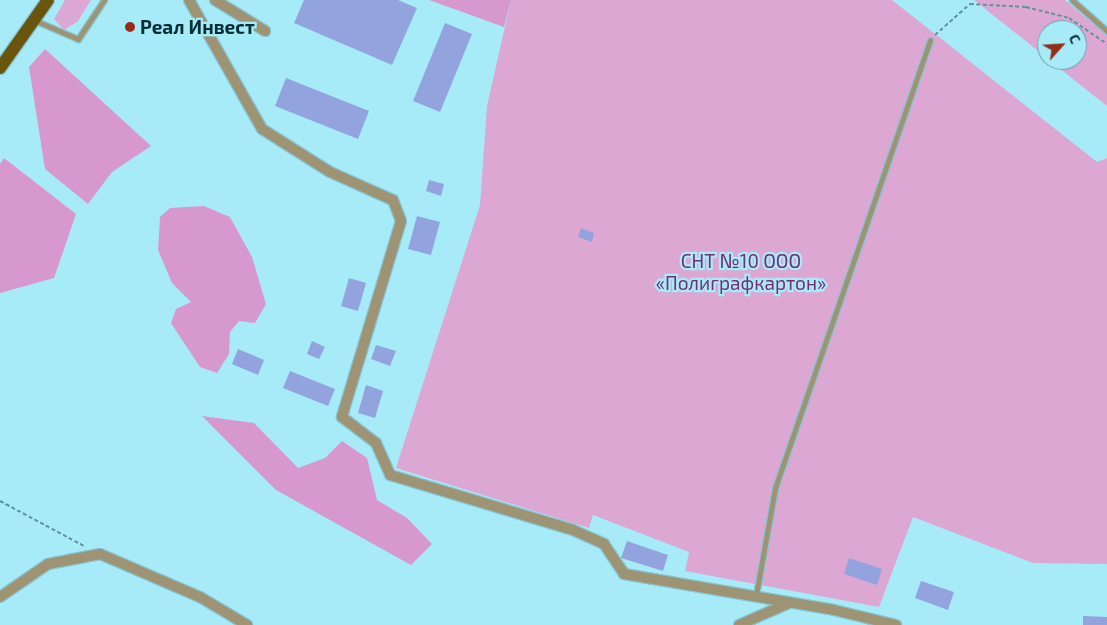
<!DOCTYPE html>
<html>
<head>
<meta charset="utf-8">
<style>
	body { margin:0 }
	#map { position:relative; width:1107px; height:625px; overflow:hidden; background:#a7ebf9; font-family:"Exo 2",sans-serif }
	div>[style] { position:absolute }
	.green>* { inset:0; background:#dca7d3 }
	.forest>* { inset:0; background:#d798ce }
	.building>* { inset:0; background:#93a3de }
	.path>* { height:2px; margin-top:-1px; transform-origin:0; background:repeating-linear-gradient(90deg,#5d949e 0 4px,transparent 0 6.5px) }
	.roads { filter:drop-shadow(1px 0 #87c5d2) drop-shadow(-1px 0 #87c5d2) drop-shadow(0 1px #87c5d2) drop-shadow(0 -1px #87c5d2) }
	.lane>* { height:5px; margin:-2.5px; padding:0 2.5px; transform-origin:2.5px; border-radius:2.5px; background:#9e9373 }
	.street>* { height:10px; margin:-5px; padding:0 5px; transform-origin:5px; border-radius:5px; background:#9e9373 }
	.primary>* { height:12px; margin:-6px; padding:0 6px; transform-origin:6px; border-radius:6px; background:#69550b }
	.dots>* { width:14px; height:14px; translate:-50% -50%; box-sizing:border-box; border:2px solid #a7ebf9; border-radius:50% }
	span { translate:-50% -50%; white-space:nowrap; text-align:center; line-height:1.15; -webkit-text-stroke:4.5px #a7ebf9; paint-order:stroke }
	.poi-label { font-size:19px; color:#072f36; font-weight:700 }
	.left { translate:0 -50%; text-align:left }
	.park-label { font-size:19px; color:#782d70 }
	.north { position:absolute; left:1037px; top:20px; width:50px; height:50px; box-sizing:border-box; background:#a7ebf9; border:1px solid #67a0ab; border-radius:50%; rotate:64deg; font-size:14px; font-weight:700; line-height:20px; text-align:center; color:#072f36 }
	.north::after { content:''; display:block; margin:auto; width:18px; height:22px; background:#952c1a; clip-path:polygon(50% 0,100% 100%,50% 72%,0 100%) }
</style>
</head>
<body>
<div id="map">
	<div class="green">
		<div style="clip-path:polygon(65px 0,91px 0,78px 21px,64px 30px,54px 19px)"></div>
		<div style="clip-path:polygon(511px 0,892px 0,1097px 162px,1107px 158px,1107px 564px,1033px 563px,913px 517px,879px 607px,685px 571px,689px 552px,593px 515px,589px 528px,396px 468px,480px 205px,487px 106px)"></div>
		<div style="clip-path:polygon(974px 0,1065px 0,1107px 36px,1107px 106px,1049px 60px,1077px 60px,1077px 30px,1047px 30px,1047px 58px)"></div>
	</div>
	<div class="forest">
		<div style="clip-path:polygon(429px 0,511px 0,504px 27px)"></div>
		<div style="clip-path:polygon(45px 49px,151px 146px,112px 172px,88px 204px,45px 169px,29px 67px)"></div>
		<div style="clip-path:polygon(4px 158px,76px 214px,54px 278px,0 293px,0 164px)"></div>
		<div style="clip-path:polygon(204px 206px,230px 217px,252px 257px,266px 304px,255px 323px,239px 321px,230px 332px,229px 354px,217px 373px,200px 367px,171px 323px,176px 309px,191px 302px,172px 283px,158px 250px,160px 217px,170px 208px)"></div>
		<div style="clip-path:polygon(202px 416px,254px 423px,298px 468px,325px 458px,342px 441px,367px 458px,377px 500px,407px 518px,432px 544px,411px 565px,276px 490px)"></div>
	</div>
	<div class="building">
		<div style="clip-path:polygon(304px 0,398px 0,417px 8px,392px 65px,294px 23px)"></div>
		<div style="clip-path:polygon(445px 23px,472px 34px,440px 112px,413px 101px)"></div>
		<div style="clip-path:polygon(286px 78px,369px 111px,358px 139px,275px 106px)"></div>
		<div style="clip-path:polygon(429px 180px,444px 184px,441px 196px,426px 191px)"></div>
		<div style="clip-path:polygon(417px 216px,440px 222px,431px 255px,408px 249px)"></div>
		<div style="clip-path:polygon(581px 228px,594px 233px,592px 242px,578px 237px)"></div>
		<div style="clip-path:polygon(349px 278px,366px 283px,358px 311px,341px 306px)"></div>
		<div style="clip-path:polygon(312px 341px,325px 347px,319px 359px,307px 354px)"></div>
		<div style="clip-path:polygon(376px 345px,396px 351px,390px 366px,371px 359px)"></div>
		<div style="clip-path:polygon(238px 349px,264px 360px,258px 375px,232px 364px)"></div>
		<div style="clip-path:polygon(290px 371px,335px 389px,328px 406px,283px 388px)"></div>
		<div style="clip-path:polygon(366px 385px,383px 391px,375px 418px,358px 413px)"></div>
		<div style="clip-path:polygon(627px 541px,668px 555px,663px 571px,621px 558px)"></div>
		<div style="clip-path:polygon(849px 558px,882px 569px,877px 585px,844px 574px)"></div>
		<div style="clip-path:polygon(921px 581px,954px 592px,948px 610px,915px 598px)"></div>
		<div style="clip-path:polygon(1083px 616px,1107px 617px,1107px 625px,1083px 625px)"></div>
	</div>
	<div class="path">
		<div style="left:935px;top:35px;width:47px;rotate:-41.5deg"></div>
		<div style="left:970px;top:4px;width:56px;rotate:3.1deg"></div>
		<div style="left:1026px;top:7px;width:44px;rotate:14.3deg"></div>
		<div style="left:1069px;top:18px;width:46px;rotate:34.4deg"></div>
		<div style="left:0;top:501px;width:95px;rotate:28.2deg"></div>
	</div>
	<div class="roads">
		<div class="lane">
			<div style="left:1072px;top:0;width:47px;rotate:41.5deg"></div>
			<div style="left:34px;top:20px;width:48px;rotate:23.4deg"></div>
			<div style="left:78px;top:39px;width:47px;rotate:-56.3deg"></div>
			<div style="left:756px;top:595px;width:109px;rotate:-79.9deg"></div>
			<div style="left:775px;top:488px;width:474px;rotate:-70.9deg"></div>
		</div>
		<div class="street">
			<div style="left:189px;top:0;width:148px;rotate:60.5deg"></div>
			<div style="left:262px;top:129px;width:80px;rotate:32.3deg"></div>
			<div style="left:330px;top:172px;width:69px;rotate:24deg"></div>
			<div style="left:393px;top:200px;width:22px;rotate:69deg"></div>
			<div style="left:401px;top:221px;width:205px;rotate:106.8deg"></div>
			<div style="left:342px;top:417px;width:43px;rotate:37.4deg"></div>
			<div style="left:376px;top:443px;width:35px;rotate:66deg"></div>
			<div style="left:390px;top:475px;width:191px;rotate:16.7deg"></div>
			<div style="left:573px;top:530px;width:34px;rotate:24deg"></div>
			<div style="left:604px;top:544px;width:36px;rotate:56deg"></div>
			<div style="left:624px;top:574px;width:213px;rotate:9.7deg"></div>
			<div style="left:834px;top:610px;width:64px;rotate:13.6deg"></div>
			<div style="left:215px;top:0;width:59px;rotate:31.8deg"></div>
			<div style="left:0;top:597px;width:58px;rotate:-34.5deg"></div>
			<div style="left:48px;top:564px;width:53px;rotate:-10.9deg"></div>
			<div style="left:100px;top:554px;width:109px;rotate:23.3deg"></div>
			<div style="left:200px;top:597px;width:55px;rotate:30.8deg"></div>
			<div style="left:739px;top:625px;width:55px;rotate:-23.7deg"></div>
		</div>
		<div class="primary">
			<div style="left:0;top:68px;width:83px;rotate:-54.8deg"></div>
		</div>
	</div>
	<div class="dots">
		<div style="left:130px;top:27px;background:#952c1a"></div>
	</div>
	<div class="poi-label">
		<span class="left" style="left:140px;top:27px">Реал Инвест</span>
	</div>
	<div class="park-label">
		<span style="left:741px;top:272px">СНТ №10 ООО<br>«Полиграфкартон»</span>
	</div>
	<div class="north">С</div>
</div>
</body>
</html>
